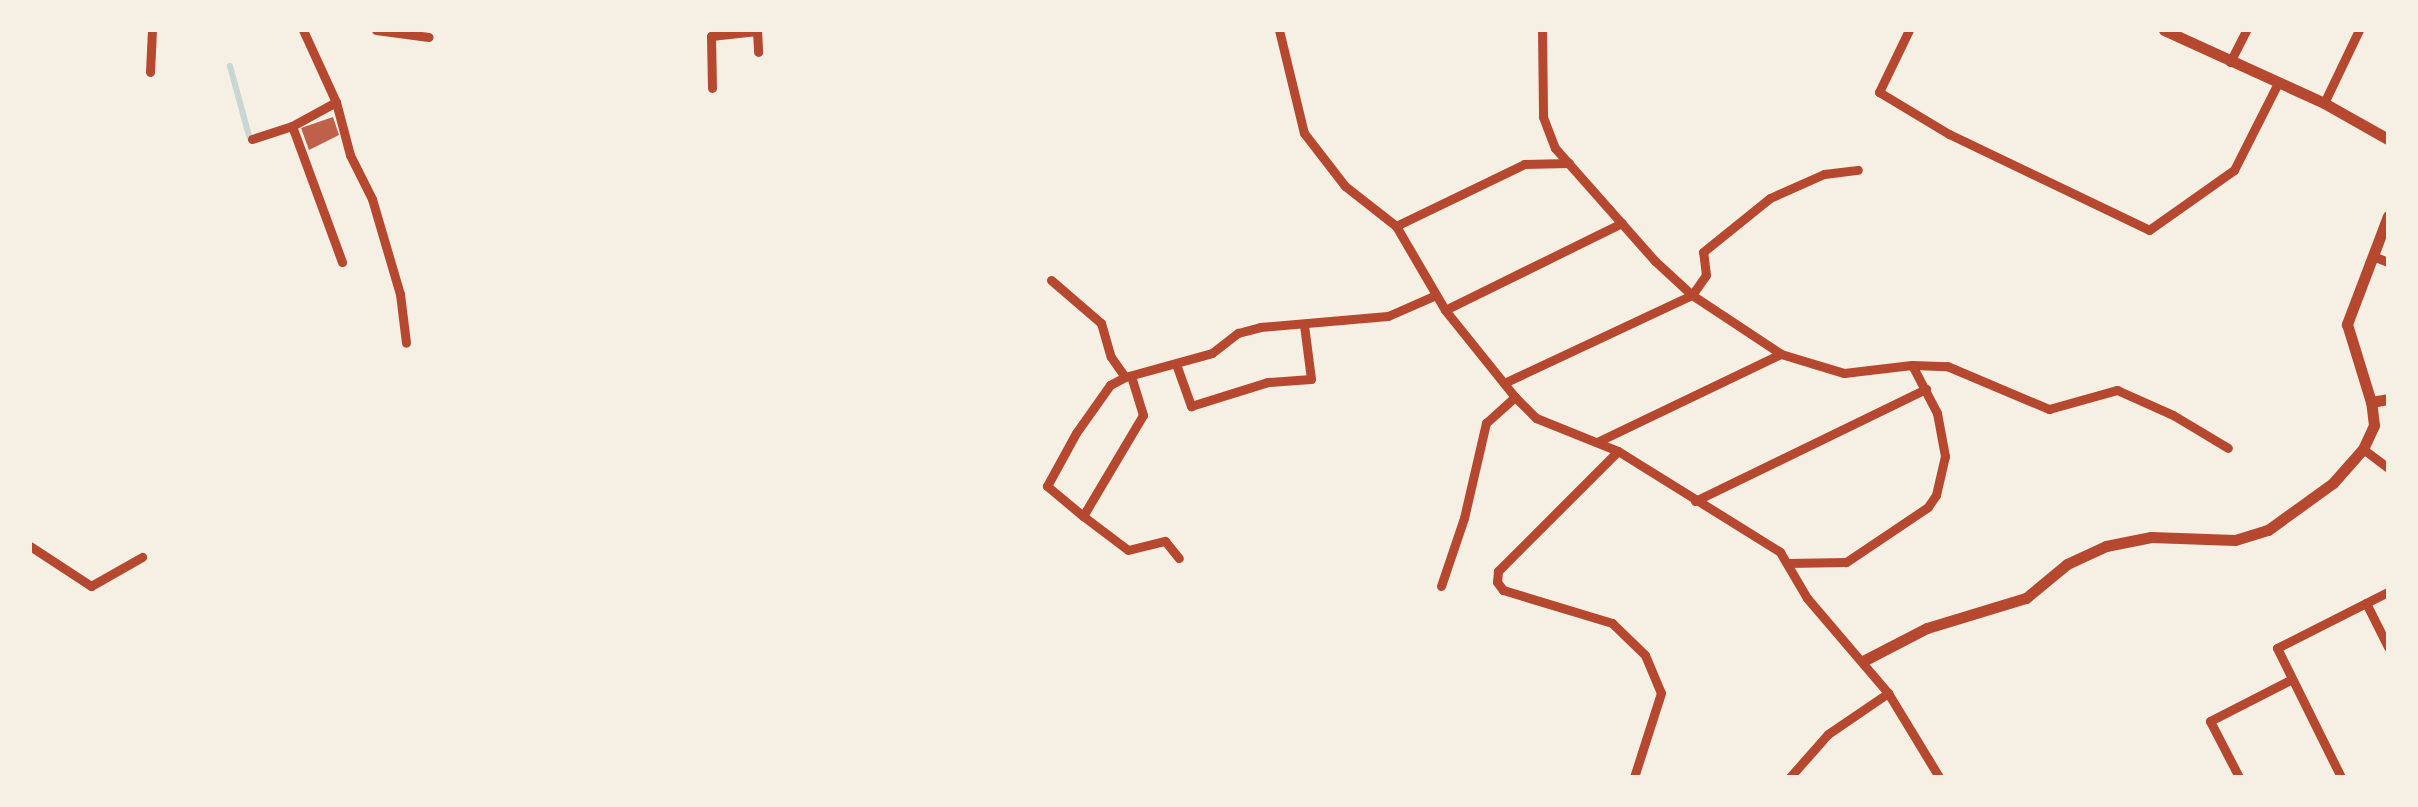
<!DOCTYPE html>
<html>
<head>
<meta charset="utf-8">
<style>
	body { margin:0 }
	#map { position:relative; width:2418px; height:807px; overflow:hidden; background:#f6efe4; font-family:Mulish,sans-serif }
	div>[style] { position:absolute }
	.stream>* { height:6px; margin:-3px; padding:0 3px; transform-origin:3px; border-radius:3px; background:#c9d6d2 }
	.building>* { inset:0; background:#bf614a }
	.minor>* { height:9px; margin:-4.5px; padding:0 4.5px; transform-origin:4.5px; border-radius:4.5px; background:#b5482f }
	.tertiary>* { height:11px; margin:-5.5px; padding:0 5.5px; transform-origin:5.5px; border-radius:5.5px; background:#b5482f }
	span { translate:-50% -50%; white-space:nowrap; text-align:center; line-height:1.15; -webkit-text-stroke:10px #f6efe4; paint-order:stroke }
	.frame { position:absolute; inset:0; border:32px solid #f6efe4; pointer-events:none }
</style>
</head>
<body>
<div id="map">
	<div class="stream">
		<div style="left:230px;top:66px;width:73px;rotate:74.8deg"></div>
	</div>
	<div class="building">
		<div style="clip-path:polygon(333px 117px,339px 135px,309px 150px,301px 128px)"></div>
	</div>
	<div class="minor">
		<div style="left:303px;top:30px;width:79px;rotate:65.4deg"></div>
		<div style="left:336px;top:102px;width:55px;rotate:75.2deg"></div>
		<div style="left:350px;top:155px;width:49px;rotate:63.4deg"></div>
		<div style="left:372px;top:199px;width:99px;rotate:73.6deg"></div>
		<div style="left:400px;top:294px;width:49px;rotate:83deg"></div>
		<div style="left:376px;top:30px;width:53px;rotate:7.5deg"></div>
		<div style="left:757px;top:30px;width:22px;rotate:87deg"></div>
		<div style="left:1279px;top:30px;width:106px;rotate:76.4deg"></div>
		<div style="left:1304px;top:133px;width:67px;rotate:52.3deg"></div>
		<div style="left:1345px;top:186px;width:65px;rotate:38.1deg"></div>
		<div style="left:1396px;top:226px;width:97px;rotate:59.7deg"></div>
		<div style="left:1445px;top:310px;width:112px;rotate:51.2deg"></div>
		<div style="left:1515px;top:397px;width:30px;rotate:45deg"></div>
		<div style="left:1536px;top:418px;width:88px;rotate:21.9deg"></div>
		<div style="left:1618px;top:451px;width:191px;rotate:31.9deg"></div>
		<div style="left:1780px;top:552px;width:53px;rotate:59.6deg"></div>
		<div style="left:1807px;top:598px;width:125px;rotate:49.5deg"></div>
		<div style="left:1888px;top:693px;width:98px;rotate:58.7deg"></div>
		<div style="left:1542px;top:30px;width:87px;rotate:89.3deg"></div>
		<div style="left:1543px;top:117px;width:33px;rotate:69deg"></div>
		<div style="left:1555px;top:148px;width:151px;rotate:48.5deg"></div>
		<div style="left:1655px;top:261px;width:50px;rotate:42.6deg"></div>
		<div style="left:1692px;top:295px;width:107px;rotate:33.5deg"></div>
		<div style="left:1781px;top:354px;width:66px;rotate:16.8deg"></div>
		<div style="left:1844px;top:373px;width:68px;rotate:-6.7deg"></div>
		<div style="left:1912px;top:365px;width:54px;rotate:62.5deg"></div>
		<div style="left:1937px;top:413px;width:44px;rotate:79.5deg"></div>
		<div style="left:1945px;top:456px;width:40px;rotate:103deg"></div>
		<div style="left:1936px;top:495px;width:14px;rotate:124deg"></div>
		<div style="left:1928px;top:507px;width:99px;rotate:146.1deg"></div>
		<div style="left:1846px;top:562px;width:59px;rotate:179deg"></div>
		<div style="left:1909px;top:30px;width:69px;rotate:115.8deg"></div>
		<div style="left:1879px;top:92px;width:82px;rotate:31deg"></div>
		<div style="left:1949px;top:134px;width:222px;rotate:25.6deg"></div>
		<div style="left:2149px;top:230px;width:104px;rotate:-35.2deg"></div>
		<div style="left:2234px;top:170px;width:95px;rotate:-63.2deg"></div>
		<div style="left:2230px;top:62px;width:36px;rotate:-63deg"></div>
		<div style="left:150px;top:72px;width:42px;rotate:-87.3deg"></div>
		<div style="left:712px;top:88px;width:52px;rotate:-91.1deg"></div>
		<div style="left:711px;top:36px;width:46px;rotate:-6.2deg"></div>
		<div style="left:336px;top:102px;width:50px;rotate:151.4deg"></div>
		<div style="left:292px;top:126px;width:145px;rotate:69.8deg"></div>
		<div style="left:2324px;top:103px;width:81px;rotate:-64.4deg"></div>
		<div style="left:252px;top:139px;width:42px;rotate:-18deg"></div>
		<div style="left:1396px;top:226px;width:142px;rotate:-25.8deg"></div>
		<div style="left:1524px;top:164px;width:45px;rotate:-1.3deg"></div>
		<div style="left:2373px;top:256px;width:16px;rotate:22deg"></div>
		<div style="left:1051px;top:280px;width:66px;rotate:40.7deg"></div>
		<div style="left:1101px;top:323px;width:35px;rotate:74deg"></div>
		<div style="left:1111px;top:357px;width:24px;rotate:55deg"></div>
		<div style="left:1445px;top:310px;width:197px;rotate:-26.2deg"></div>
		<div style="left:1176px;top:364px;width:45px;rotate:70.3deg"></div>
		<div style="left:1191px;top:406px;width:81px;rotate:-17.3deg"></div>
		<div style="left:1268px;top:382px;width:43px;rotate:-4deg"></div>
		<div style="left:1311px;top:379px;width:54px;rotate:-97.4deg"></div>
		<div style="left:1912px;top:365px;width:35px;rotate:2deg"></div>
		<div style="left:1947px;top:366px;width:111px;rotate:22.9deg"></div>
		<div style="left:2049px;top:409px;width:71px;rotate:-15.6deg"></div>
		<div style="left:2117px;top:390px;width:61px;rotate:24.1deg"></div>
		<div style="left:2173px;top:415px;width:64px;rotate:31deg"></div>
		<div style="left:1131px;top:376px;width:41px;rotate:72.9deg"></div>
		<div style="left:1143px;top:415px;width:117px;rotate:120.7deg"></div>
		<div style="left:1083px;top:516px;width:47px;rotate:-140.2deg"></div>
		<div style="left:1047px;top:486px;width:60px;rotate:-61.3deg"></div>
		<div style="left:1076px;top:433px;width:59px;rotate:-54.7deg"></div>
		<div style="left:1110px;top:385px;width:17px;rotate:-28deg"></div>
		<div style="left:1125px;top:377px;width:90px;rotate:-15.4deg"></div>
		<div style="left:1212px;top:353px;width:33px;rotate:-38deg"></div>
		<div style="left:1238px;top:333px;width:23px;rotate:-15deg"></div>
		<div style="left:1260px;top:327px;width:128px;rotate:-4.9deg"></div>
		<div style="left:1388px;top:316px;width:52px;rotate:-23.6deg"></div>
		<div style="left:1504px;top:383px;width:208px;rotate:-25.1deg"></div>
		<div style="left:1692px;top:295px;width:24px;rotate:-55deg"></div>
		<div style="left:1706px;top:275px;width:23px;rotate:-97deg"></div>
		<div style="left:1703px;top:252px;width:86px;rotate:-38.9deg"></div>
		<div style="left:1770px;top:198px;width:59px;rotate:-24deg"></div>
		<div style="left:1824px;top:174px;width:34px;rotate:-7deg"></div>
		<div style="left:1597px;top:442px;width:204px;rotate:-25.6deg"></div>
		<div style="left:2363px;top:449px;width:31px;rotate:37deg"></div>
		<div style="left:1618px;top:451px;width:170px;rotate:135deg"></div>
		<div style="left:1498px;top:571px;width:11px;rotate:95deg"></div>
		<div style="left:1497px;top:582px;width:10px;rotate:53deg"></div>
		<div style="left:1503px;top:590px;width:114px;rotate:16.8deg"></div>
		<div style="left:1612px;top:623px;width:46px;rotate:44.1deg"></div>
		<div style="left:1645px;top:655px;width:41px;rotate:67.2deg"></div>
		<div style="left:1661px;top:693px;width:88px;rotate:107.8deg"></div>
		<div style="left:1695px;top:501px;width:257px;rotate:-25.9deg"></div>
		<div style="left:1083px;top:516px;width:56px;rotate:37.1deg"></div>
		<div style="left:1128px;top:550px;width:38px;rotate:-14deg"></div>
		<div style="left:1165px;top:541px;width:22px;rotate:51deg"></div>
		<div style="left:30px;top:546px;width:73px;rotate:33.3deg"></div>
		<div style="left:91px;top:586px;width:59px;rotate:-29.6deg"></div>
		<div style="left:1441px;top:586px;width:72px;rotate:-71.3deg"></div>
		<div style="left:1464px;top:518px;width:98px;rotate:-77deg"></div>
		<div style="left:1486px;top:423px;width:39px;rotate:-42deg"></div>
		<div style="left:2366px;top:603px;width:49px;rotate:63.4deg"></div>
		<div style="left:1790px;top:777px;width:57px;rotate:-48.5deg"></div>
		<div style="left:1828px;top:734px;width:73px;rotate:-34.3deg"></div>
		<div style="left:2239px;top:777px;width:63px;rotate:-117.4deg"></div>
		<div style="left:2210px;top:721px;width:90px;rotate:-27.1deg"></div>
		<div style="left:2341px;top:777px;width:144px;rotate:-116.4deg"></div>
		<div style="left:2277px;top:648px;width:124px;rotate:-26.8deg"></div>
	</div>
	<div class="tertiary">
		<div style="left:2164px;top:30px;width:176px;rotate:24.5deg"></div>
		<div style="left:2324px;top:103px;width:73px;rotate:29.4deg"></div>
		<div style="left:2388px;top:216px;width:116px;rotate:110.8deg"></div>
		<div style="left:2347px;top:324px;width:82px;rotate:72.9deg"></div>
		<div style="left:2371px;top:402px;width:17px;rotate:-10deg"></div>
		<div style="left:1863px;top:661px;width:72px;rotate:-27.3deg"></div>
		<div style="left:1927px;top:628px;width:103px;rotate:-16.9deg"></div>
		<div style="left:2026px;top:598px;width:53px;rotate:-39.7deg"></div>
		<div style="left:2067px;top:564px;width:43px;rotate:-24.8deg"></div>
		<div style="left:2106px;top:546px;width:46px;rotate:-11.3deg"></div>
		<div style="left:2151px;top:537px;width:84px;rotate:2deg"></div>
		<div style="left:2235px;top:540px;width:34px;rotate:-17deg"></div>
		<div style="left:2268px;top:530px;width:80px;rotate:-35.9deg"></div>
		<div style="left:2333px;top:483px;width:45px;rotate:-48.6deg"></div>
		<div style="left:2363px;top:449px;width:26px;rotate:-65deg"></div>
		<div style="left:2374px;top:425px;width:23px;rotate:-97deg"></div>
	</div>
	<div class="frame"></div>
</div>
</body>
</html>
